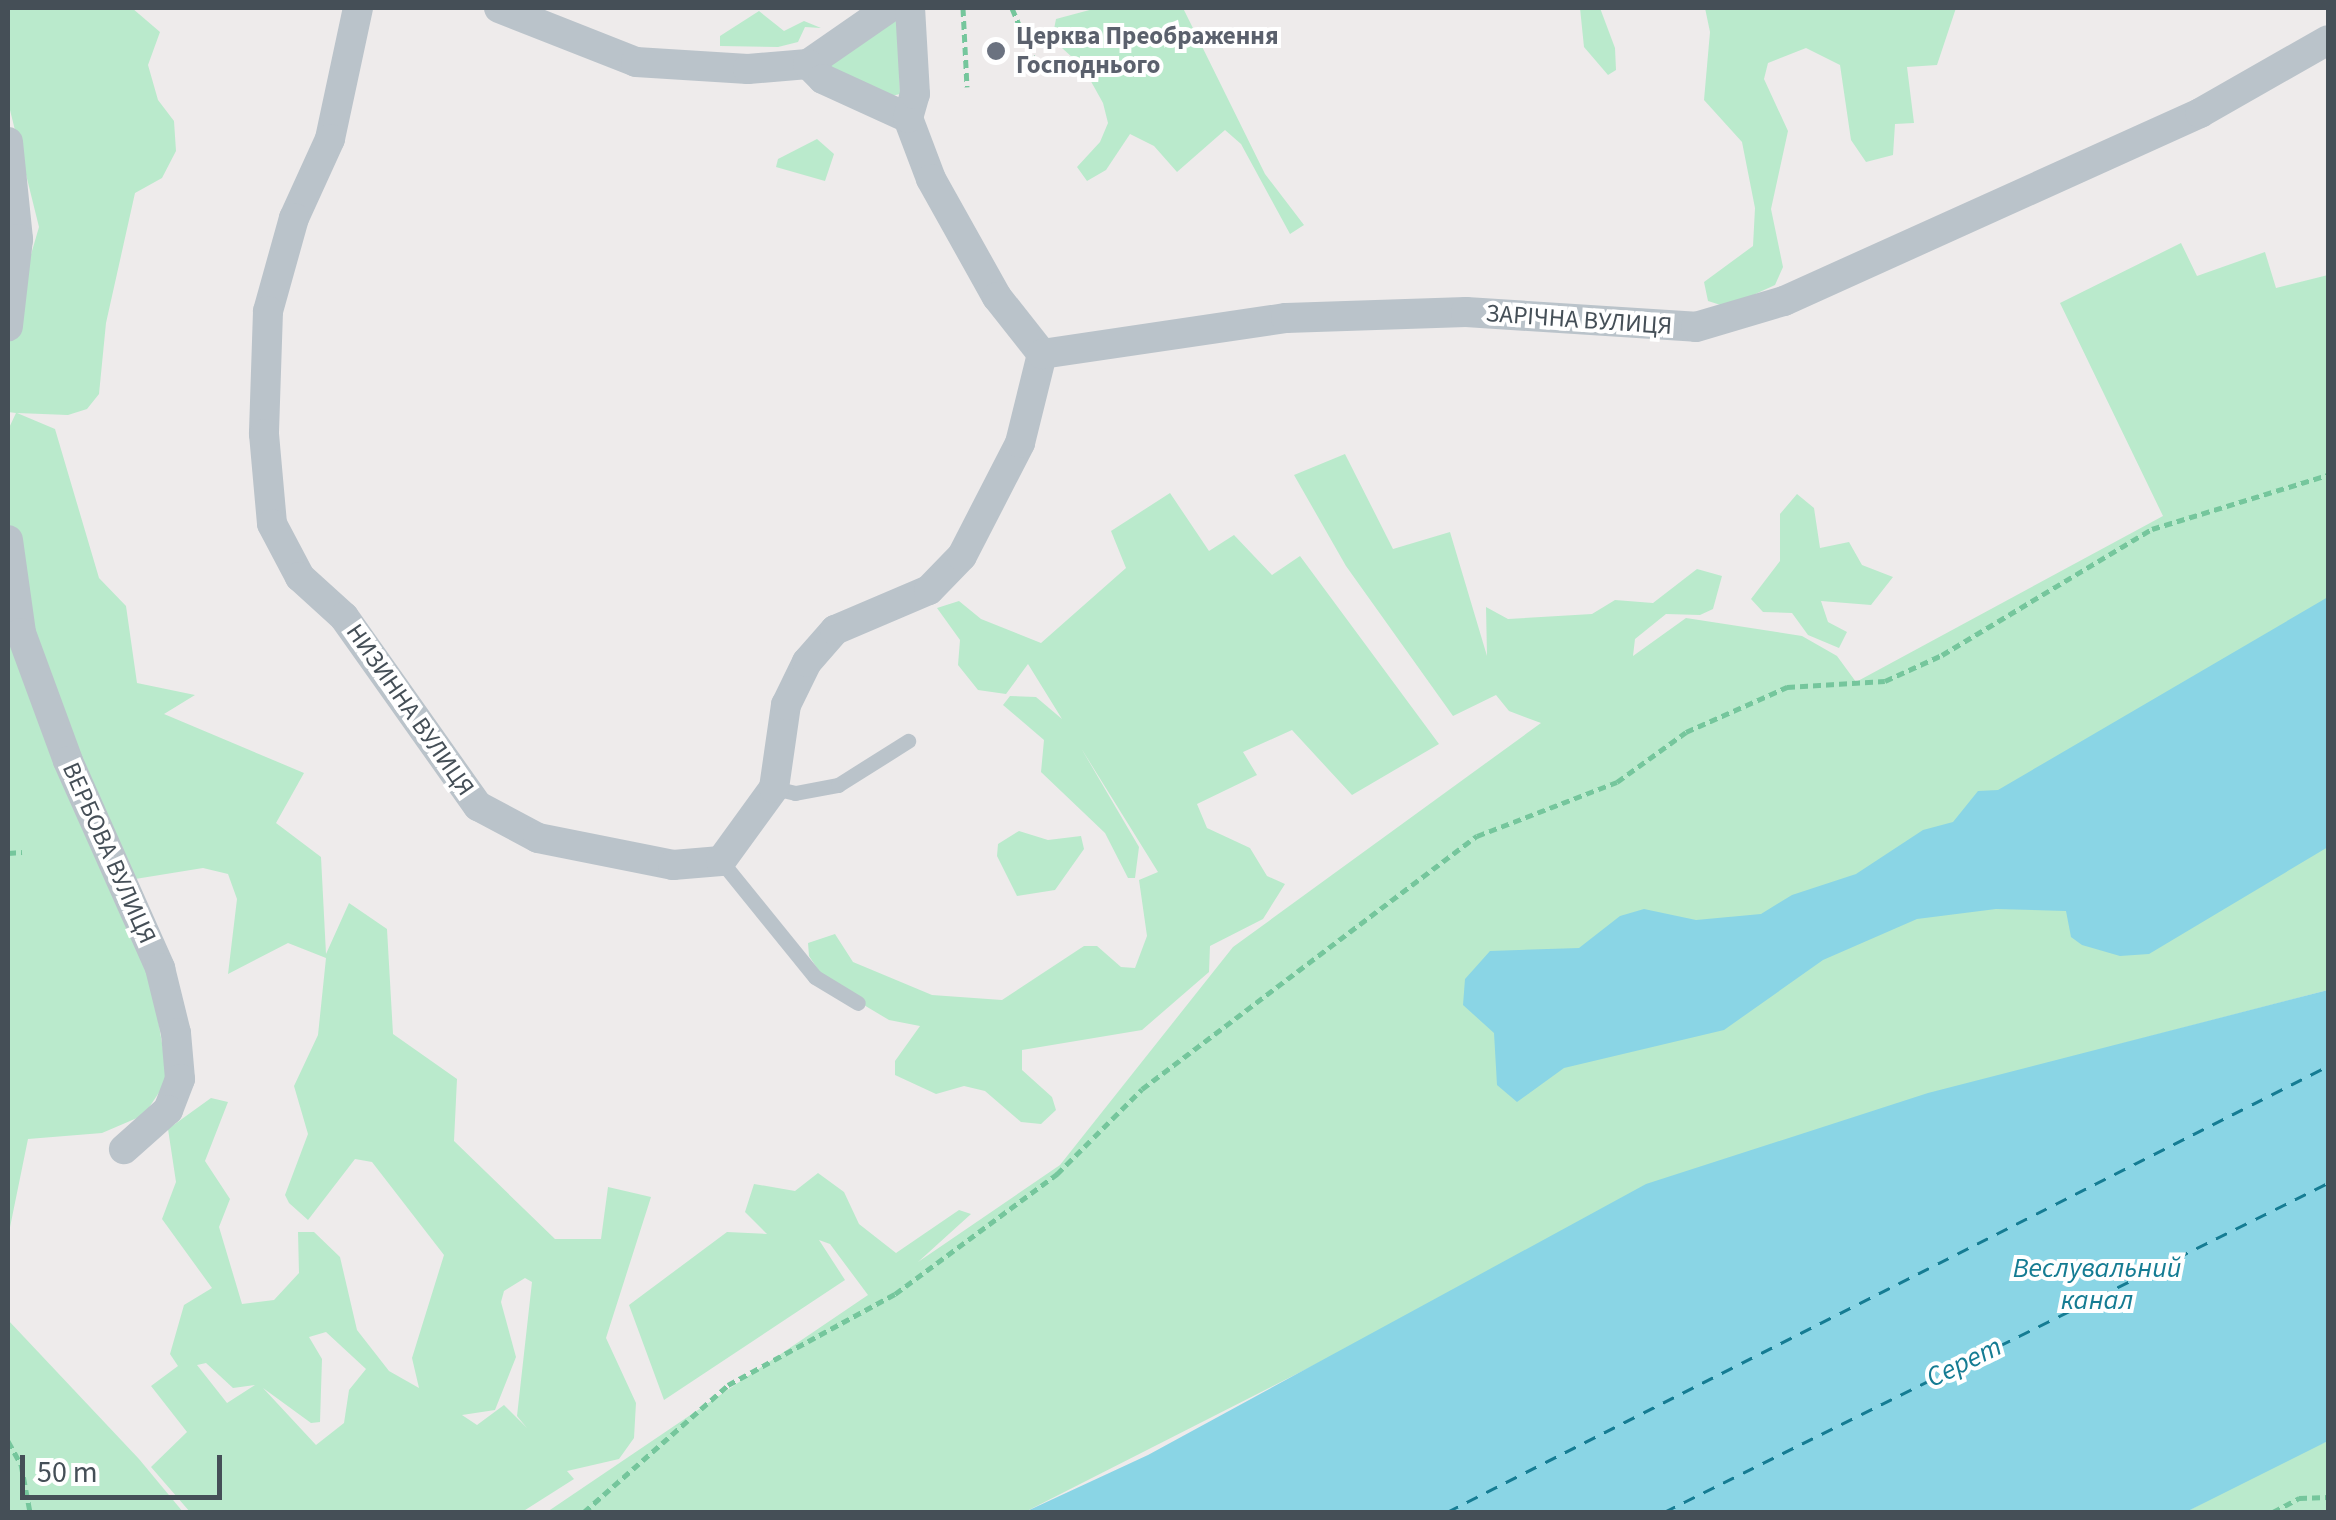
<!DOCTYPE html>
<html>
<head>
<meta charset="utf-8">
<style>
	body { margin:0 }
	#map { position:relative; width:2336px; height:1520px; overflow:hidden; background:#eeebeb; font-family:"Source Sans 3",sans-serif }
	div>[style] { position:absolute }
	.green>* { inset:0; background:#baeacc }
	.water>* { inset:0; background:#8ad5e5 }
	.ferry>* { height:2.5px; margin-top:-1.25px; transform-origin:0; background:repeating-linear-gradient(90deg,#157c93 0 12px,transparent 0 22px) }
	.path>* { height:5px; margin-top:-2.5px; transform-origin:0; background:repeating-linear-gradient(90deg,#75c69c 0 8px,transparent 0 13px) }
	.service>* { height:15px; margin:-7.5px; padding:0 7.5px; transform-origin:7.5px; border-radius:7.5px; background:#bac3ca }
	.minor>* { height:30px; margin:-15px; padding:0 15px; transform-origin:15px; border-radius:15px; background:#bac3ca }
	.dots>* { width:28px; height:28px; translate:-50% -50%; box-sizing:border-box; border:5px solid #fff; border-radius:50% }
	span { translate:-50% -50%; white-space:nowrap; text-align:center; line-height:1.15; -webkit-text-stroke:8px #fff; paint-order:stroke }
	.worship-label { font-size:25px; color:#5b616d; font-weight:700 }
	.left { translate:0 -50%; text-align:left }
	.street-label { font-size:25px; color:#454f57 }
	.water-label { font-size:28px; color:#157c93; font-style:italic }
	.frame { position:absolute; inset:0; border:10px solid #454f57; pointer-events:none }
	.scale { position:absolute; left:20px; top:1455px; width:202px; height:45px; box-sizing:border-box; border:5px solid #454f57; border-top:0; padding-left:12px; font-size:30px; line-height:35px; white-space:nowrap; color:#454f57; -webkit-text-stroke:8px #fff; paint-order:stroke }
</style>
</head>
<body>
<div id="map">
	<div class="green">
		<div style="clip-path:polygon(evenodd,8px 8px,132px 8px,160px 32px,148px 65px,158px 100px,174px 121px,176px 151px,162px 178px,135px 193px,106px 323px,99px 394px,87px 409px,68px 415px,17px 413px,55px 429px,99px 578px,126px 606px,137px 683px,195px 695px,164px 714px,304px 773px,276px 823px,321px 857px,326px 954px,349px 903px,387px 929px,393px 1034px,457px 1079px,454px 1141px,555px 1239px,601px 1239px,608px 1187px,651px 1197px,606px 1338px,636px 1403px,634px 1438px,619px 1459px,567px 1471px,574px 1479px,522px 1512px,190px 1512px,151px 1467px,187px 1432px,151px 1386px,178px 1366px,170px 1354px,184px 1305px,212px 1288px,162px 1219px,176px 1182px,168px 1129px,211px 1098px,228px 1102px,205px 1161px,230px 1199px,219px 1227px,242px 1304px,274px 1300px,299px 1273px,298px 1232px,314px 1232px,340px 1257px,357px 1330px,389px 1371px,419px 1388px,412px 1358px,444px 1255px,372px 1162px,355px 1159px,308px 1220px,289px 1203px,285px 1195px,308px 1134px,294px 1086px,318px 1035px,326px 958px,288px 943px,228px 974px,237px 899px,228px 874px,203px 868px,129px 880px,22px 600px,8px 525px,8px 430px,16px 413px,8px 412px,8px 282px,25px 275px,39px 227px,9px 106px,8px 8px,525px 1278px,532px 1282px,517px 1416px,527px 1428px,504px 1405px,477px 1425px,462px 1415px,495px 1410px,516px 1357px,501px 1302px,504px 1291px,525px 1278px,8px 8px,326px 1332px,366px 1369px,349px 1390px,344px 1423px,316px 1445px,263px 1388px,311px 1423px,320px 1422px,322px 1359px,309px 1337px,326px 1332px,8px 8px,206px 1363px,233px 1388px,255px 1385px,227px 1403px,197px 1365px,206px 1363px)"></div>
		<div style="clip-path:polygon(1097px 8px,1183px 8px,1265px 174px,1304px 225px,1290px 234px,1241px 144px,1225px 130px,1177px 172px,1154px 146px,1130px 134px,1106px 170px,1087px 181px,1077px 167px,1100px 142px,1108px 123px,1103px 103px,1083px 67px,1052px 39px,1056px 19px)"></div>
		<div style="clip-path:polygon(1580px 8px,1600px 8px,1615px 48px,1616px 70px,1608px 75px,1584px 47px)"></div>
		<div style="clip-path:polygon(1705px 8px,1956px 8px,1937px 65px,1907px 67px,1914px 123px,1895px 124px,1893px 155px,1866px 162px,1851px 140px,1840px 65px,1806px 48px,1768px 63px,1764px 79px,1788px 131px,1771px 209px,1783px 267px,1775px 285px,1727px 307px,1708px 301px,1704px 282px,1753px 246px,1755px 208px,1742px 142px,1704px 100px,1710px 32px)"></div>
		<div style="clip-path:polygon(759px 11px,784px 31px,804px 21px,821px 28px,805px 27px,798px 42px,778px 47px,720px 46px,720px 36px)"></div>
		<div style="clip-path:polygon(889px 19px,898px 22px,900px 94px,887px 97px,827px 67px)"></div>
		<div style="clip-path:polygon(817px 139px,834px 154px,825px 181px,776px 167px,778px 159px)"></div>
		<div style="clip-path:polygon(2181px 243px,2197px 276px,2265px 252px,2276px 288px,2328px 275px,2328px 990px,2117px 1045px,1391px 1326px,1025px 1512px,547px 1512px,868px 1295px,830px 1244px,819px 1240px,845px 1280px,664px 1400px,629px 1305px,727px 1232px,767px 1234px,745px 1212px,754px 1184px,795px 1191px,818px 1173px,844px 1192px,859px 1224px,896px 1253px,959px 1210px,971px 1214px,918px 1262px,1060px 1165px,1233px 947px,1541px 723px,1509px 711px,1496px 695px,1453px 716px,1346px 566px,1294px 475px,1345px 454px,1393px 549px,1450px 532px,1487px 656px,1486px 607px,1508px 619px,1592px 614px,1615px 600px,1653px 603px,1697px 569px,1722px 576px,1713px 609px,1700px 615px,1666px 614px,1635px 639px,1633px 656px,1686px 618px,1802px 636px,1837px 656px,1856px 682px,2163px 516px,2060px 303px)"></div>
		<div style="clip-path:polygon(1170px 493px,1209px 551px,1234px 535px,1272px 575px,1300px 556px,1439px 744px,1352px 795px,1292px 730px,1243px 752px,1257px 775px,1197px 804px,1207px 828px,1250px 848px,1267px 876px,1285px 884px,1263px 919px,1210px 946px,1209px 972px,1142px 1030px,1022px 1050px,1022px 1070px,1052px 1097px,1056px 1110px,1041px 1124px,1021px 1122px,985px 1091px,964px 1086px,936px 1094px,895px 1075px,895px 1061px,920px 1026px,889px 1020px,827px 983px,809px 956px,808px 943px,835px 934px,853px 962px,932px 995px,1002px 1000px,1084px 946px,1097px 946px,1121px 967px,1135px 968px,1147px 936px,1139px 880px,1158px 872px,1081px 748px,1139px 847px,1135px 878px,1128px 878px,1105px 833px,1041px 772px,1044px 740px,1003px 705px,1010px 696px,1036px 697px,1062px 719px,1028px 664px,1006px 694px,978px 690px,958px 665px,960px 640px,937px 608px,959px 601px,981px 619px,1041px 643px,1126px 568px,1111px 531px)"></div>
		<div style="clip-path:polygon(1797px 494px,1814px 508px,1820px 548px,1849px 542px,1862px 565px,1893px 577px,1871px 605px,1821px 601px,1828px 622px,1847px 632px,1839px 648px,1808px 635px,1792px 613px,1763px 612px,1751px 599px,1780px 561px,1780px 514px)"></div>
		<div style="clip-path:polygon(8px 612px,150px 972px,168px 1079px,144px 1115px,102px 1133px,28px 1139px,8px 1237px)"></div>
		<div style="clip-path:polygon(1019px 831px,1048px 840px,1081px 836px,1084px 849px,1055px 890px,1017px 896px,997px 856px,998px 844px)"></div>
		<div style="clip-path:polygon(8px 1320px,139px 1459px,183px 1512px,8px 1512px)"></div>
		<div style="clip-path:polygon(2328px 1441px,2328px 1512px,2186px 1512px,2279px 1462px)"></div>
	</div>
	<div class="water">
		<div style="clip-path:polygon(2328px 597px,2328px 847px,2149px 954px,2120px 956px,2082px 945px,2071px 937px,2066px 911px,1996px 909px,1917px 919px,1823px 960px,1724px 1030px,1564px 1068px,1517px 1102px,1497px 1085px,1494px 1033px,1463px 1005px,1465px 979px,1490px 951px,1579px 948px,1620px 916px,1644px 909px,1696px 920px,1761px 914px,1792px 895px,1856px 874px,1923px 830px,1953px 822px,1978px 791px,1998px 790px)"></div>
		<div style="clip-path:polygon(2328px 990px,2328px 1441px,2186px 1512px,1025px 1512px,1148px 1455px,1646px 1184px,1928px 1093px)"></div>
	</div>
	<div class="ferry">
		<div style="left:1447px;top:1512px;width:987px;rotate:-26.85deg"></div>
		<div style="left:1664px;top:1512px;width:741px;rotate:-26.36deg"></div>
	</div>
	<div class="path">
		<div style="left:963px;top:8px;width:79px;rotate:87.1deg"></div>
		<div style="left:1012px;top:8px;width:62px;rotate:67.2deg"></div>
		<div style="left:8px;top:853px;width:14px;rotate:-4deg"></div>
		<div style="left:8px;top:1441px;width:26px;rotate:61deg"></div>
		<div style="left:21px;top:1464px;width:49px;rotate:79.4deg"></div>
		<div style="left:584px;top:1512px;width:192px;rotate:-41.4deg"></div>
		<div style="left:728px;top:1385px;width:190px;rotate:-28.6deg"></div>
		<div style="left:895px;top:1294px;width:202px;rotate:-36.5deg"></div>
		<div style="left:1057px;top:1174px;width:120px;rotate:-45deg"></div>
		<div style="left:1142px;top:1089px;width:420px;rotate:-37.1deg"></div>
		<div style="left:1477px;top:836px;width:150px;rotate:-21.1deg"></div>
		<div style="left:1617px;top:782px;width:85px;rotate:-35.9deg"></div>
		<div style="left:1686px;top:732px;width:111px;rotate:-24deg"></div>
		<div style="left:1787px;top:687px;width:98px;rotate:-3.5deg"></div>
		<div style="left:1885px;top:681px;width:63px;rotate:-24.5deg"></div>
		<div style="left:1942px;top:655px;width:245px;rotate:-31deg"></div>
		<div style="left:2152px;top:529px;width:184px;rotate:-17.1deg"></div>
		<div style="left:2273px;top:1512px;width:30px;rotate:-28deg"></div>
		<div style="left:2299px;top:1498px;width:29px;rotate:-2deg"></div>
	</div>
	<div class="service">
		<div style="left:774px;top:788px;width:22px;rotate:13deg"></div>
		<div style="left:795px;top:793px;width:44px;rotate:-10.5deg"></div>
		<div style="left:838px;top:785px;width:83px;rotate:-32.2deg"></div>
		<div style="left:721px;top:861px;width:149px;rotate:51deg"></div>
		<div style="left:815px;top:977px;width:50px;rotate:31.2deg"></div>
	</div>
	<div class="minor">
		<div style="left:358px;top:8px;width:134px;rotate:102.1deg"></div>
		<div style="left:330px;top:139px;width:87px;rotate:114.5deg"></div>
		<div style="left:294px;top:218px;width:97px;rotate:105.6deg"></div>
		<div style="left:268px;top:311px;width:123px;rotate:91.9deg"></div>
		<div style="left:264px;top:434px;width:90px;rotate:84.9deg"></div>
		<div style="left:272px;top:524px;width:60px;rotate:62.2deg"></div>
		<div style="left:300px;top:577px;width:59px;rotate:42.3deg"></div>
		<div style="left:344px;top:617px;width:232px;rotate:54.7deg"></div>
		<div style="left:478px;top:806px;width:68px;rotate:28.1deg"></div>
		<div style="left:538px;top:838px;width:138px;rotate:11.3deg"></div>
		<div style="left:673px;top:865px;width:48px;rotate:-4.8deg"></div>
		<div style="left:721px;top:861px;width:90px;rotate:-54deg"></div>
		<div style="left:774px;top:788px;width:84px;rotate:-81.8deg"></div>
		<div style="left:786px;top:705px;width:48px;rotate:-64deg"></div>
		<div style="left:807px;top:662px;width:43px;rotate:-48.8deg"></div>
		<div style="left:835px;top:630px;width:102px;rotate:-23.1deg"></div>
		<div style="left:929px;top:590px;width:47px;rotate:-45.9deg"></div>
		<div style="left:962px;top:556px;width:127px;rotate:-62.8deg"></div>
		<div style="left:1020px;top:443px;width:92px;rotate:-76.1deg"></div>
		<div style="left:499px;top:8px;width:147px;rotate:21.5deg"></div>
		<div style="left:636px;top:62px;width:112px;rotate:3.6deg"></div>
		<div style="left:748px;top:69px;width:60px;rotate:-4.8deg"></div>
		<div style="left:808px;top:64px;width:98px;rotate:-34.7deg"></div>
		<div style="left:808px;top:64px;width:21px;rotate:45deg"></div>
		<div style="left:823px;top:79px;width:94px;rotate:24.6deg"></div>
		<div style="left:908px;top:118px;width:65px;rotate:69.3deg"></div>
		<div style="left:931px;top:179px;width:135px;rotate:60.8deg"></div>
		<div style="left:997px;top:297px;width:73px;rotate:51.7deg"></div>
		<div style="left:1042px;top:354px;width:247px;rotate:-8.4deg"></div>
		<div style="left:1286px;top:318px;width:180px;rotate:-1.9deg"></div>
		<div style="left:1466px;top:312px;width:230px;rotate:3.7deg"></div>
		<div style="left:1696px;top:327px;width:92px;rotate:-16.5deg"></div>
		<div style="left:1784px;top:301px;width:457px;rotate:-24.3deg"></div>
		<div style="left:2200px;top:113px;width:147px;rotate:-29.7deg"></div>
		<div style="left:908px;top:118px;width:25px;rotate:-74deg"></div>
		<div style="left:915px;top:94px;width:86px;rotate:-93.3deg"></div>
		<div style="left:8px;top:142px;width:98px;rotate:84.1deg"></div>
		<div style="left:18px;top:239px;width:88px;rotate:96.6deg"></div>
		<div style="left:8px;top:540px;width:94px;rotate:82deg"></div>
		<div style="left:21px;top:633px;width:136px;rotate:69.8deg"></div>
		<div style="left:68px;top:761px;width:227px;rotate:66deg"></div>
		<div style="left:160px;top:968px;width:67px;rotate:76.2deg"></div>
		<div style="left:176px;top:1033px;width:46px;rotate:85deg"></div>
		<div style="left:180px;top:1079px;width:33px;rotate:111deg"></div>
		<div style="left:168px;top:1110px;width:59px;rotate:138.4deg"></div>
	</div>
	<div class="dots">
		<div style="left:996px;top:51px;background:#6b7280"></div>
	</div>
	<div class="worship-label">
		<span class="left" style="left:1016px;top:51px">Церква Преображення<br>Господнього</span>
	</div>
	<div class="street-label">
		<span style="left:1579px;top:320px;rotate:4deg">ЗАРІЧНА ВУЛИЦЯ</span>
		<span style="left:410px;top:710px;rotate:55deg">НИЗИННА ВУЛИЦЯ</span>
		<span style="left:109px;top:853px;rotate:66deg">ВЕРБОВА ВУЛИЦЯ</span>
	</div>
	<div class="water-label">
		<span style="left:2097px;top:1284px">Веслувальний<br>канал</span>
		<span style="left:1964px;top:1362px;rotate:-26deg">Серет</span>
	</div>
	<div class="frame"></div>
	<div class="scale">50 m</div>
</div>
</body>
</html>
